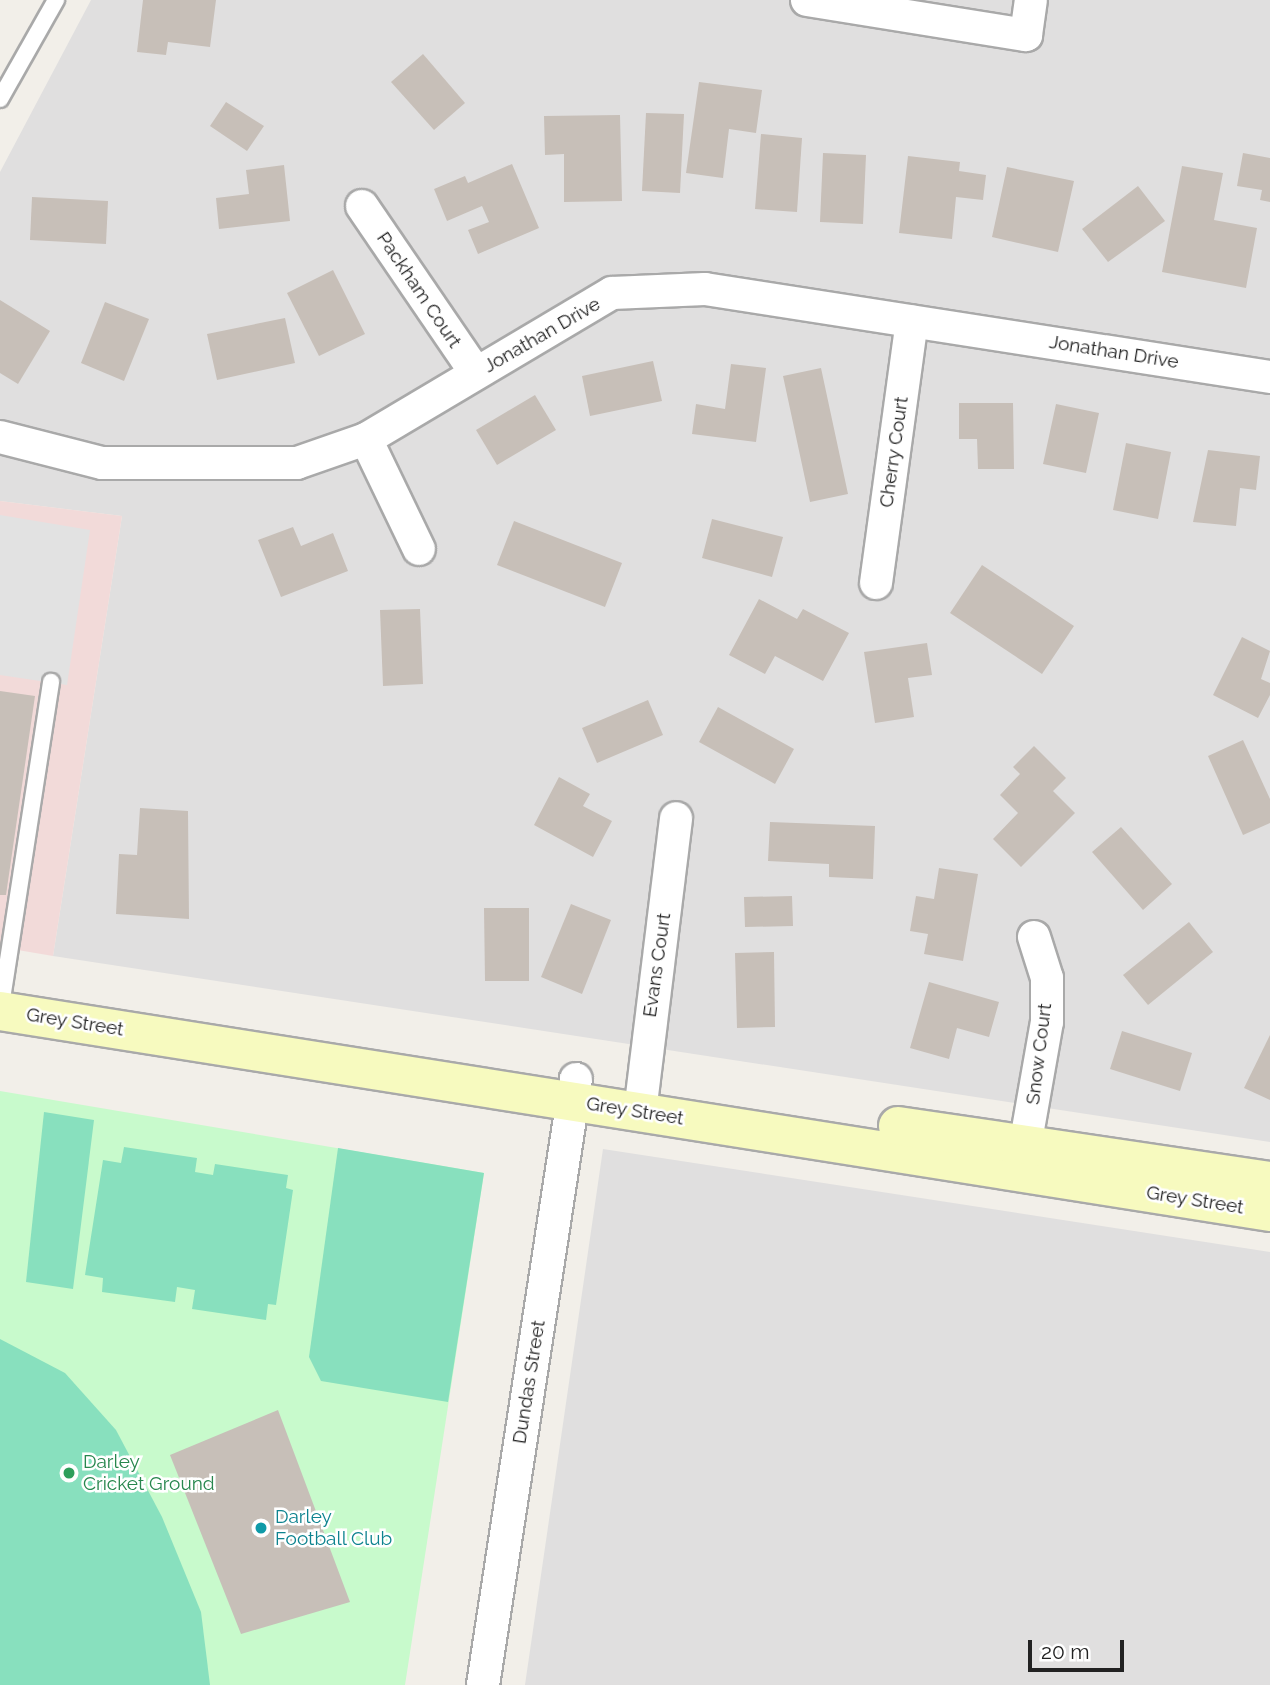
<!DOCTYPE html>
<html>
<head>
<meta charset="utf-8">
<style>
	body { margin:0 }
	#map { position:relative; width:1270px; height:1685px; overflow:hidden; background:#f2efe9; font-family:Raleway,sans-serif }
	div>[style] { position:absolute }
	.residential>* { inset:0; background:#e0dfdf }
	.commercial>* { inset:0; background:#f2dad9 }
	.park>* { inset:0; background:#c8facc }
	.pitch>* { inset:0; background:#88e0be }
	.parking>* { inset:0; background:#e2e2e2 }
	.building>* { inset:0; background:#c7bfb8 }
	.roads { filter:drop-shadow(2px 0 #a9a9a9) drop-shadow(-2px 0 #a9a9a9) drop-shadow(0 2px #a9a9a9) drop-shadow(0 -2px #a9a9a9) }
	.lane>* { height:16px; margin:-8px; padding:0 8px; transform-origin:8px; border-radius:8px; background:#fff }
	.street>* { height:32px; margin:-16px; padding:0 16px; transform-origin:16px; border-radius:16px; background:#fff }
	.secondary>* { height:38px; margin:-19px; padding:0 19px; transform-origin:19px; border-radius:19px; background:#f7fabf }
	.dots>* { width:19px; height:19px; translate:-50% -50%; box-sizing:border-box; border:4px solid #fff; border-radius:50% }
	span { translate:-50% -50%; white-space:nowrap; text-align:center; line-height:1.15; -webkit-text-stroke:5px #fff; paint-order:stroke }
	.street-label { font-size:19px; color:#222 }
	.leisure-label { font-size:19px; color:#27864d }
	.left { translate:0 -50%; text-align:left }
	.culture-label { font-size:19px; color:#0d838f }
	.scale { position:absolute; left:1028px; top:1640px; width:96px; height:32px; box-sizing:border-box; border:4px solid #222; border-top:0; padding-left:9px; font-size:21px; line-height:24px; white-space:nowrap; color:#222; -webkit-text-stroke:5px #fff; paint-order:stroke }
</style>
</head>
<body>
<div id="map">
	<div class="residential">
		<div style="clip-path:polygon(91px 0,1270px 0,1270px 1142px,53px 956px,122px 516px,0 501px,0 172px)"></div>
		<div style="clip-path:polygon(603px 1149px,1270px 1252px,1270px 1685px,525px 1685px)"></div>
	</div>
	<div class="commercial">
		<div style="clip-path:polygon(0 501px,122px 516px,53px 956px,0 947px)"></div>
	</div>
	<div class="park">
		<div style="clip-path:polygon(0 1091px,484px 1173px,405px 1685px,0 1685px)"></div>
	</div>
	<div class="pitch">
		<div style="clip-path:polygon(44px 1112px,94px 1120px,73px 1289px,26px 1282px)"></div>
		<div style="clip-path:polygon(124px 1147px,197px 1158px,195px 1172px,213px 1175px,215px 1164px,288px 1175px,286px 1188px,293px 1190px,276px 1305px,268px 1304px,266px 1320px,192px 1309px,195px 1290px,177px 1287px,175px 1302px,102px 1292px,103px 1278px,85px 1275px,103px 1160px,121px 1163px)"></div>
		<div style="clip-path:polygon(338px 1148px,484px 1173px,448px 1402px,321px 1381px,309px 1357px)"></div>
		<div style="clip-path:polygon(0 1339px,65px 1373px,116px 1430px,162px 1517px,201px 1612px,210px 1685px,0 1685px)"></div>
	</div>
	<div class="parking">
		<div style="clip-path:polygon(0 515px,90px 530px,67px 685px,0 675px)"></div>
	</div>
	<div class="building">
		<div style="clip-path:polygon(143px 0,216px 0,210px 47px,168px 42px,166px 55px,137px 52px)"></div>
		<div style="clip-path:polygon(423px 54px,465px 103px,434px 130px,391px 82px)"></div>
		<div style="clip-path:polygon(699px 82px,762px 90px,756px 133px,729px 129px,723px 178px,686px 173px)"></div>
		<div style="clip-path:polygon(226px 102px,264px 126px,247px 151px,210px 126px)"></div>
		<div style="clip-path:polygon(646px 113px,684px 114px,680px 193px,642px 191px)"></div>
		<div style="clip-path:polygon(620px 115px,622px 201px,564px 202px,564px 154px,545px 155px,544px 116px)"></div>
		<div style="clip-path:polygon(761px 134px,802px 138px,797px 212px,755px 209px)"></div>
		<div style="clip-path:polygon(823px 153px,866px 155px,863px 224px,820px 222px)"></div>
		<div style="clip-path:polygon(1243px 153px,1270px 158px,1270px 202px,1260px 200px,1262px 190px,1237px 186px)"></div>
		<div style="clip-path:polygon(908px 156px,960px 162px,959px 171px,986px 175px,983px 200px,956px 197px,952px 239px,899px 233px)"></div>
		<div style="clip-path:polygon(512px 164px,539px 228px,478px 254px,468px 230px,489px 222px,482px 206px,447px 221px,434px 189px,465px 176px,468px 183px)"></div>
		<div style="clip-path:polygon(284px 165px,290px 221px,219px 229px,216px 198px,249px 194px,246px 170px)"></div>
		<div style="clip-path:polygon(1182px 166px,1223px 173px,1214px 220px,1257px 228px,1246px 288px,1162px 272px)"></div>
		<div style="clip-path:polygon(1007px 167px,1074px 181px,1058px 252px,992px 237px)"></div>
		<div style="clip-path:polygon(1138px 186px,1165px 221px,1108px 262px,1082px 229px)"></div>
		<div style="clip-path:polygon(32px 197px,108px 201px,106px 244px,30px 240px)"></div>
		<div style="clip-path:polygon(333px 270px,365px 334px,319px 356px,287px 293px)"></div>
		<div style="clip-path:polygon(0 300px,50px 331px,18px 384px,0 373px)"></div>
		<div style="clip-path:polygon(105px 302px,149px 319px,124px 381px,81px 363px)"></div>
		<div style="clip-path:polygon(285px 318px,295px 363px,217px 380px,207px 334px)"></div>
		<div style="clip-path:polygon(653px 361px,662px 401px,590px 416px,582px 376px)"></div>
		<div style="clip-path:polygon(731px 364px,766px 368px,756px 442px,692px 434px,696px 404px,725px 409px)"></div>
		<div style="clip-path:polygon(821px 368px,848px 494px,810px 502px,783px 376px)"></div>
		<div style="clip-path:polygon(535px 395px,556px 430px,497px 465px,476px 430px)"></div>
		<div style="clip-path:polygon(959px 403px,1013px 403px,1014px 469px,978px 469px,977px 439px,959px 439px)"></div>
		<div style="clip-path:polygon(1056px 404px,1099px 413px,1086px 473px,1043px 464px)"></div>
		<div style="clip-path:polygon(1126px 443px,1171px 452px,1158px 519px,1113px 510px)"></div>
		<div style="clip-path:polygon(1208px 450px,1260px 456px,1256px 490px,1240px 488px,1236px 526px,1193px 522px)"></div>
		<div style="clip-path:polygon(712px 519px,783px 537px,772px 577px,702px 558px)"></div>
		<div style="clip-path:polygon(514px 521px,622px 563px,605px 607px,497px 565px)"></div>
		<div style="clip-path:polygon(293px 527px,301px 546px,333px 533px,348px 571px,281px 597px,258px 540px)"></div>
		<div style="clip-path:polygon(982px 565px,1074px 626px,1042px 674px,950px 613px)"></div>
		<div style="clip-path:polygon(759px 599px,797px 619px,803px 609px,849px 633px,823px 681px,775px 656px,765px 674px,729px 655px)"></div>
		<div style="clip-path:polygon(420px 609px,423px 684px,383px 686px,380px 610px)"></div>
		<div style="clip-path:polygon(1242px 637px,1270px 651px,1261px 679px,1270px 683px,1270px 695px,1258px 718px,1213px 695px)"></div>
		<div style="clip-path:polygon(927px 643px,932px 675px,908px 678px,914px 717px,875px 723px,864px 652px)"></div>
		<div style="clip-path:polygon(0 691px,35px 696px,6px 895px,0 895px)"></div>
		<div style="clip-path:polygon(648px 700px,663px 735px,597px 763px,582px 728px)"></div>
		<div style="clip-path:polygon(718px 707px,794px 749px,775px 784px,699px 742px)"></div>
		<div style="clip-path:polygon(1243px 740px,1270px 799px,1270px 823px,1243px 835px,1208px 756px)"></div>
		<div style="clip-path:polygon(1034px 746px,1066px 778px,1053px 791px,1075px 813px,1021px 867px,993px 839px,1018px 813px,1000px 795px,1020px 774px,1013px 767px)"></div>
		<div style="clip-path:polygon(559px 777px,590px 794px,583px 806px,612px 821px,593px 857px,534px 825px)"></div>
		<div style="clip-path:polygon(140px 808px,188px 811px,189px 919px,116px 914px,119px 854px,137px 855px)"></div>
		<div style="clip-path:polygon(770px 822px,875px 826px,873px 879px,829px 877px,829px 864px,768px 861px)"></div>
		<div style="clip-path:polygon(1121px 827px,1172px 884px,1143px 910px,1092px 852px)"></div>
		<div style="clip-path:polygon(939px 868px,978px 874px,963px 961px,924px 954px,928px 934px,910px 931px,916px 896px,934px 899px)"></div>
		<div style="clip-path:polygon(792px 896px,793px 926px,745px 927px,744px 897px)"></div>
		<div style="clip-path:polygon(571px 904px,611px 920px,582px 994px,541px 977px)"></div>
		<div style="clip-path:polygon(484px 908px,529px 908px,529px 981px,485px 981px)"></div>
		<div style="clip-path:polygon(1189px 922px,1213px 952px,1148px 1005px,1123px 975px)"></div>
		<div style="clip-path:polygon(774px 952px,775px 1027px,737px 1028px,735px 953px)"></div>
		<div style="clip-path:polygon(929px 982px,999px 1002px,989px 1037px,957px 1028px,949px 1059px,910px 1048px)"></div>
		<div style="clip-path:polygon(1122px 1031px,1192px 1053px,1180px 1091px,1110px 1069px)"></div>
		<div style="clip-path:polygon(1270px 1035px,1270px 1100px,1244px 1088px)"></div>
		<div style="clip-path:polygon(278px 1410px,350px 1602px,241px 1634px,170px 1455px)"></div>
	</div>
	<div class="roads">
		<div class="lane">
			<div style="left:0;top:99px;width:114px;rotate:-60.5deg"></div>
			<div style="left:2px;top:999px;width:321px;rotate:-81.2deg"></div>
		</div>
		<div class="street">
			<div style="left:807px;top:0;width:222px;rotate:9.1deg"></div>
			<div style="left:1026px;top:35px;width:35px;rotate:-82deg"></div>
			<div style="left:362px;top:206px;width:202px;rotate:55.7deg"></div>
			<div style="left:0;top:437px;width:105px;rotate:14.3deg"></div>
			<div style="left:102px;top:463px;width:195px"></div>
			<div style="left:297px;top:463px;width:73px;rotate:-19.2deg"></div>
			<div style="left:366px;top:439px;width:286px;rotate:-30.7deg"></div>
			<div style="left:612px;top:293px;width:93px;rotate:-2.5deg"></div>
			<div style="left:705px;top:289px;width:572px;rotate:8.85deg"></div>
			<div style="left:366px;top:439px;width:122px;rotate:64.3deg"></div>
			<div style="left:876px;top:583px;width:264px;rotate:-82.2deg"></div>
			<div style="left:640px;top:1112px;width:296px;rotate:-83deg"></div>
			<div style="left:1021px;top:1169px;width:149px;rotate:-80deg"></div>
			<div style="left:1047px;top:1022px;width:44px;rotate:-90deg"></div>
			<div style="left:1047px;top:978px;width:43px;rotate:-107.6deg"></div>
			<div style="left:483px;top:1685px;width:613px;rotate:-81.28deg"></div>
		</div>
		<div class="secondary">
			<div style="left:0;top:1011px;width:1286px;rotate:8.99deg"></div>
			<div style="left:898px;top:1126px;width:376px;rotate:8.4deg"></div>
		</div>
	</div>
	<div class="dots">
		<div style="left:69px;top:1473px;background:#2e9e5b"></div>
		<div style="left:261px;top:1528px;background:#0f9aa8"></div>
	</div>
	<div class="street-label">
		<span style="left:419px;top:290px;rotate:56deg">Packham Court</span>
		<span style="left:542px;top:335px;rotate:-30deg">Jonathan Drive</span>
		<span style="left:1114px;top:352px;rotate:9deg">Jonathan Drive</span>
		<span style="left:894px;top:452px;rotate:-82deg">Cherry Court</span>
		<span style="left:657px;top:965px;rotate:-82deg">Evans Court</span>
		<span style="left:75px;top:1022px;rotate:9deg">Grey Street</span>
		<span style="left:1039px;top:1054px;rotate:-83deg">Snow Court</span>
		<span style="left:635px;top:1111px;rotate:9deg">Grey Street</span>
		<span style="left:1195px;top:1200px;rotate:9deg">Grey Street</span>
		<span style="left:529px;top:1382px;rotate:-81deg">Dundas Street</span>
	</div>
	<div class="leisure-label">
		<span class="left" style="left:83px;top:1473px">Darley<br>Cricket Ground</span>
	</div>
	<div class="culture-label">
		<span class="left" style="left:275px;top:1528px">Darley<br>Football Club</span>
	</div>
	<div class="scale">20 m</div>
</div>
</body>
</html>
